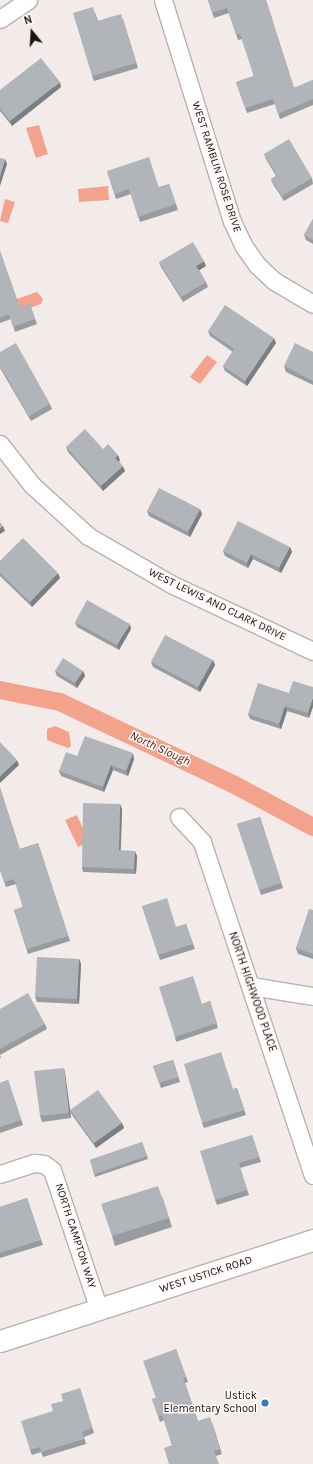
<!DOCTYPE html>
<html>
<head>
<meta charset="utf-8">
<style>
	body { margin:0 }
	#map { position:relative; width:313px; height:1464px; overflow:hidden; background:#f3ebe9; font-family:Karla,sans-serif }
	div>[style] { position:absolute }
	.water>* { inset:0; background:#f3a38c }
	.canal>* { height:18px; margin:-9px; padding:0 9px; transform-origin:9px; border-radius:9px; background:#f3a38c }
	.roads { filter:drop-shadow(1px 0 #b8b1af) drop-shadow(-1px 0 #b8b1af) drop-shadow(0 1px #b8b1af) drop-shadow(0 -1px #b8b1af) }
	.minor>* { height:17px; margin:-8.5px; padding:0 8.5px; transform-origin:8.5px; border-radius:8.5px; background:#fff }
	.major>* { height:21px; margin:-10.5px; padding:0 10.5px; transform-origin:10.5px; border-radius:10.5px; background:#fff }
	.wall>* { inset:0; background:#989ca0 }
	.shaded-wall>* { inset:0; background:#7c7f82 }
	.building>* { inset:0; background:#b1b5ba }
	.dots>* { width:11px; height:11px; translate:-50% -50%; box-sizing:border-box; border:2px solid #fff9f7; border-radius:50% }
	span { translate:-50% -50%; white-space:nowrap; text-align:center; line-height:1.15; -webkit-text-stroke:3px #fff9f7; paint-order:stroke }
	.street-label { font-size:11px; color:#151211 }
	.poi-label { font-size:11px; color:#151211 }
	.right { translate:-100% -50%; text-align:right }
	.water-label { font-size:12px; color:#4e1101; font-style:italic }
	.north { position:absolute; left:12px; top:12px; width:40px; height:40px; -webkit-text-stroke:3px #fff9f7; paint-order:stroke; rotate:342deg; font-size:11px; font-weight:700; line-height:16px; text-align:center; color:#151211 }
	.north::after { content:''; display:block; margin:auto; width:14px; height:18px; background:#151211; clip-path:polygon(50% 0,100% 100%,50% 72%,0 100%) }
</style>
</head>
<body>
<div id="map">
	<div class="water">
		<div style="clip-path:polygon(39px 125px,48px 154px,36px 158px,26px 128px)"></div>
		<div style="clip-path:polygon(108px 186px,109px 200px,79px 202px,78px 189px)"></div>
		<div style="clip-path:polygon(5px 199px,15px 202px,8px 223px,0 221px)"></div>
		<div style="clip-path:polygon(37px 292px,43px 299px,41px 304px,18px 312px,14px 300px)"></div>
		<div style="clip-path:polygon(207px 355px,217px 362px,200px 384px,190px 377px)"></div>
		<div style="clip-path:polygon(55px 726px,69px 732px,71px 746px,68px 748px,47px 740px,47px 729px)"></div>
		<div style="clip-path:polygon(77px 815px,89px 842px,78px 847px,65px 820px)"></div>
	</div>
	<div class="canal">
		<div style="left:0;top:690px;width:61px;rotate:11.3deg"></div>
		<div style="left:60px;top:702px;width:191px;rotate:25.4deg"></div>
		<div style="left:233px;top:784px;width:91px;rotate:28.3deg"></div>
	</div>
	<div class="roads">
		<div class="minor">
			<div style="left:163px;top:0;width:232px;rotate:72.7deg"></div>
			<div style="left:232px;top:221px;width:26px;rotate:65deg"></div>
			<div style="left:243px;top:245px;width:24px;rotate:55deg"></div>
			<div style="left:257px;top:265px;width:23px;rotate:43deg"></div>
			<div style="left:274px;top:281px;width:45px;rotate:30.5deg"></div>
			<div style="left:0;top:19px;width:34px;rotate:-34deg"></div>
			<div style="left:0;top:444px;width:52px;rotate:52deg"></div>
			<div style="left:32px;top:485px;width:76px;rotate:42.3deg"></div>
			<div style="left:88px;top:536px;width:96px;rotate:30deg"></div>
			<div style="left:171px;top:584px;width:157px;rotate:25.3deg"></div>
			<div style="left:179px;top:817px;width:34px;rotate:47deg"></div>
			<div style="left:202px;top:842px;width:351px;rotate:71.6deg"></div>
			<div style="left:251px;top:986px;width:63px;rotate:9.2deg"></div>
			<div style="left:0;top:1174px;width:36px;rotate:-18deg"></div>
			<div style="left:34px;top:1163px;width:10px;rotate:6deg"></div>
			<div style="left:44px;top:1164px;width:10px;rotate:37deg"></div>
			<div style="left:52px;top:1170px;width:148px;rotate:71.4deg"></div>
		</div>
		<div class="major">
			<div style="left:0;top:1341px;width:329px;rotate:-17.9deg"></div>
		</div>
	</div>
	<div class="wall">
		<div style="clip-path:polygon(208px 0,266px 0,294px 88px,313px 80px,313px 105px,280px 119px,275px 104px,247px 113px,236px 82px,254px 76px,242px 39px,238px 40px,229px 13px,214px 18px)"></div>
		<div style="clip-path:polygon(95px 12px,98px 21px,123px 19px,138px 68px,94px 81px,92px 76px)"></div>
		<div style="clip-path:polygon(61px 87px,12px 126px,0 111px,0 90px)"></div>
		<div style="clip-path:polygon(264px 154px,312px 178px,313px 184px,284px 201px,273px 184px,271px 179px,276px 176px,266px 159px)"></div>
		<div style="clip-path:polygon(107px 171px,159px 187px,169px 184px,178px 210px,140px 222px,131px 194px,116px 199px)"></div>
		<div style="clip-path:polygon(313px 219px,313px 244px,306px 240px,304px 235px)"></div>
		<div style="clip-path:polygon(0 251px,20px 308px,30px 304px,37px 324px,15px 332px,11px 319px,0 323px)"></div>
		<div style="clip-path:polygon(159px 262px,206px 266px,199px 270px,206px 282px,208px 287px,183px 302px,161px 267px)"></div>
		<div style="clip-path:polygon(208px 331px,276px 343px,247px 386px,225px 371px,223px 366px,233px 352px,210px 336px)"></div>
		<div style="clip-path:polygon(0 352px,50px 404px,52px 409px,31px 421px,0 368px)"></div>
		<div style="clip-path:polygon(313px 352px,313px 385px,286px 372px,284px 366px)"></div>
		<div style="clip-path:polygon(66px 447px,103px 449px,120px 460px,119px 461px,125px 471px,103px 491px,68px 452px)"></div>
		<div style="clip-path:polygon(147px 511px,202px 514px,190px 537px,149px 516px)"></div>
		<div style="clip-path:polygon(290px 547px,292px 552px,281px 573px,253px 559px,248px 568px,225px 556px,223px 551px)"></div>
		<div style="clip-path:polygon(0 561px,60px 578px,32px 607px,0 576px)"></div>
		<div style="clip-path:polygon(75px 622px,131px 629px,119px 650px,77px 627px)"></div>
		<div style="clip-path:polygon(213px 660px,215px 665px,200px 692px,153px 667px,151px 662px)"></div>
		<div style="clip-path:polygon(55px 671px,83px 671px,85px 676px,77px 688px,57px 676px)"></div>
		<div style="clip-path:polygon(313px 687px,309px 718px,287px 711px,281px 729px,250px 719px,248px 714px,289px 693px)"></div>
		<div style="clip-path:polygon(77px 756px,134px 759px,128px 776px,113px 770px,104px 792px,61px 776px,59px 771px)"></div>
		<div style="clip-path:polygon(122px 809px,121px 850px,137px 856px,136px 874px,83px 872px,82px 867px)"></div>
		<div style="clip-path:polygon(260px 817px,283px 888px,261px 895px,237px 824px)"></div>
		<div style="clip-path:polygon(38px 843px,70px 941px,28px 954px,14px 910px,23px 907px,16px 884px,6px 887px,0 870px,20px 849px)"></div>
		<div style="clip-path:polygon(142px 906px,176px 927px,186px 924px,195px 949px,160px 960px)"></div>
		<div style="clip-path:polygon(313px 910px,313px 959px,298px 954px,296px 948px)"></div>
		<div style="clip-path:polygon(79px 959px,81px 964px,79px 1004px,37px 1002px,35px 997px)"></div>
		<div style="clip-path:polygon(210px 1001px,218px 1028px,176px 1042px,175px 1037px,202px 1004px)"></div>
		<div style="clip-path:polygon(0 1009px,45px 1024px,47px 1029px,0 1055px,1px 1058px,0 1058px)"></div>
		<div style="clip-path:polygon(173px 1060px,180px 1082px,161px 1088px,153px 1066px)"></div>
		<div style="clip-path:polygon(64px 1068px,65px 1073px,70px 1110px,122px 1123px,124px 1128px,96px 1148px,72px 1115px,70px 1111px,71px 1118px,42px 1122px,40px 1116px)"></div>
		<div style="clip-path:polygon(8px 1080px,23px 1125px,0 1133px,0 1083px)"></div>
		<div style="clip-path:polygon(237px 1088px,246px 1115px,204px 1128px,202px 1123px,233px 1089px)"></div>
		<div style="clip-path:polygon(252px 1135px,261px 1162px,240px 1168px,249px 1195px,217px 1205px,215px 1200px)"></div>
		<div style="clip-path:polygon(142px 1142px,148px 1159px,95px 1177px,90px 1160px)"></div>
		<div style="clip-path:polygon(162px 1196px,172px 1227px,115px 1246px,112px 1236px)"></div>
		<div style="clip-path:polygon(27px 1198px,43px 1245px,0 1258px,0 1207px)"></div>
		<div style="clip-path:polygon(176px 1349px,188px 1382px,185px 1383px,198px 1421px,212px 1422px,222px 1454px,216px 1456px,172px 1445px,164px 1420px,160px 1422px,152px 1399px,156px 1398px)"></div>
		<div style="clip-path:polygon(80px 1388px,94px 1433px,84px 1437px,86px 1444px,43px 1457px,41px 1452px,32px 1455px,30px 1450px,53px 1411px,63px 1401px)"></div>
	</div>
	<div class="shaded-wall">
		<div style="clip-path:polygon(60px 82px,61px 87px,12px 126px,10px 121px)"></div>
		<div style="clip-path:polygon(5px 159px,7px 164px,0 186px,0 176px)"></div>
		<div style="clip-path:polygon(204px 261px,206px 266px,198px 271px,196px 266px)"></div>
		<div style="clip-path:polygon(274px 338px,276px 343px,247px 386px,245px 381px)"></div>
		<div style="clip-path:polygon(118px 455px,120px 460px,117px 463px,115px 458px)"></div>
		<div style="clip-path:polygon(123px 466px,125px 471px,103px 491px,101px 486px)"></div>
		<div style="clip-path:polygon(200px 509px,202px 514px,190px 537px,188px 532px)"></div>
		<div style="clip-path:polygon(3px 526px,5px 531px,0 534px,0 528px)"></div>
		<div style="clip-path:polygon(290px 547px,292px 552px,281px 573px,279px 568px)"></div>
		<div style="clip-path:polygon(251px 554px,253px 559px,248px 568px,247px 563px)"></div>
		<div style="clip-path:polygon(58px 573px,60px 578px,32px 607px,30px 602px)"></div>
		<div style="clip-path:polygon(130px 624px,131px 629px,119px 650px,117px 645px)"></div>
		<div style="clip-path:polygon(213px 660px,215px 665px,200px 692px,198px 687px)"></div>
		<div style="clip-path:polygon(83px 671px,85px 676px,77px 688px,75px 683px)"></div>
		<div style="clip-path:polygon(313px 697px,313px 707px,309px 718px,308px 713px)"></div>
		<div style="clip-path:polygon(285px 706px,287px 711px,281px 729px,279px 724px)"></div>
		<div style="clip-path:polygon(133px 753px,134px 759px,128px 776px,126px 771px)"></div>
		<div style="clip-path:polygon(17px 760px,19px 765px,0 783px,0 776px)"></div>
		<div style="clip-path:polygon(111px 765px,113px 770px,104px 792px,103px 787px)"></div>
		<div style="clip-path:polygon(120px 804px,122px 809px,120px 855px,119px 850px)"></div>
		<div style="clip-path:polygon(135px 851px,137px 856px,136px 874px,134px 869px)"></div>
		<div style="clip-path:polygon(79px 959px,81px 964px,79px 1004px,77px 999px)"></div>
		<div style="clip-path:polygon(64px 1068px,65px 1073px,71px 1118px,69px 1113px)"></div>
		<div style="clip-path:polygon(122px 1123px,124px 1128px,96px 1148px,94px 1143px)"></div>
	</div>
	<div class="building">
		<div style="clip-path:polygon(208px 0,266px 0,294px 88px,313px 80px,313px 99px,278px 114px,273px 99px,245px 108px,236px 82px,254px 76px,240px 34px,236px 35px,227px 8px,212px 13px)"></div>
		<div style="clip-path:polygon(93px 7px,97px 21px,121px 14px,136px 63px,92px 76px,73px 13px)"></div>
		<div style="clip-path:polygon(41px 58px,60px 82px,10px 121px,0 108px,0 90px)"></div>
		<div style="clip-path:polygon(289px 139px,312px 178px,282px 196px,271px 179px,277px 176px,264px 154px)"></div>
		<div style="clip-path:polygon(149px 157px,159px 188px,169px 184px,176px 204px,138px 217px,129px 189px,115px 194px,107px 171px)"></div>
		<div style="clip-path:polygon(0 158px,5px 159px,0 176px)"></div>
		<div style="clip-path:polygon(313px 219px,313px 240px,304px 235px)"></div>
		<div style="clip-path:polygon(193px 242px,204px 261px,196px 266px,206px 282px,181px 297px,159px 262px)"></div>
		<div style="clip-path:polygon(0 251px,20px 308px,30px 304px,35px 319px,13px 327px,9px 314px,0 318px)"></div>
		<div style="clip-path:polygon(225px 305px,274px 338px,245px 381px,223px 366px,234px 349px,208px 331px)"></div>
		<div style="clip-path:polygon(16px 343px,50px 404px,29px 416px,0 366px,0 352px)"></div>
		<div style="clip-path:polygon(295px 343px,313px 352px,313px 381px,284px 366px)"></div>
		<div style="clip-path:polygon(85px 429px,103px 449px,108px 444px,118px 455px,115px 458px,123px 466px,101px 486px,66px 447px)"></div>
		<div style="clip-path:polygon(159px 488px,200px 509px,188px 532px,147px 511px)"></div>
		<div style="clip-path:polygon(238px 521px,290px 547px,279px 568px,251px 554px,247px 563px,223px 551px)"></div>
		<div style="clip-path:polygon(0 522px,3px 526px,0 528px)"></div>
		<div style="clip-path:polygon(23px 538px,58px 573px,30px 602px,0 573px,0 561px)"></div>
		<div style="clip-path:polygon(87px 600px,130px 624px,117px 645px,75px 622px)"></div>
		<div style="clip-path:polygon(165px 635px,213px 660px,198px 687px,151px 662px)"></div>
		<div style="clip-path:polygon(63px 658px,83px 671px,75px 683px,55px 671px)"></div>
		<div style="clip-path:polygon(293px 681px,313px 687px,313px 697px,308px 713px,285px 706px,279px 724px,248px 714px,258px 683px,289px 693px)"></div>
		<div style="clip-path:polygon(85px 736px,133px 753px,126px 771px,111px 765px,103px 787px,59px 771px,66px 752px,77px 756px)"></div>
		<div style="clip-path:polygon(0 742px,17px 760px,0 776px)"></div>
		<div style="clip-path:polygon(0 787px,20px 849px,38px 843px,68px 936px,27px 949px,14px 910px,23px 907px,14px 879px,4px 882px,0 870px)"></div>
		<div style="clip-path:polygon(83px 803px,120px 804px,119px 850px,135px 851px,134px 869px,82px 867px)"></div>
		<div style="clip-path:polygon(260px 817px,281px 883px,259px 890px,237px 824px)"></div>
		<div style="clip-path:polygon(167px 898px,176px 927px,186px 924px,193px 944px,158px 955px,142px 906px)"></div>
		<div style="clip-path:polygon(309px 909px,313px 910px,313px 954px,296px 948px)"></div>
		<div style="clip-path:polygon(37px 957px,79px 959px,77px 999px,35px 997px)"></div>
		<div style="clip-path:polygon(193px 976px,202px 1004px,210px 1001px,217px 1023px,175px 1037px,159px 987px)"></div>
		<div style="clip-path:polygon(28px 993px,45px 1024px,0 1049px,0 1009px)"></div>
		<div style="clip-path:polygon(221px 1052px,233px 1089px,237px 1088px,244px 1110px,202px 1123px,184px 1064px)"></div>
		<div style="clip-path:polygon(173px 1060px,178px 1077px,159px 1083px,153px 1066px)"></div>
		<div style="clip-path:polygon(64px 1068px,69px 1113px,40px 1116px,34px 1071px)"></div>
		<div style="clip-path:polygon(8px 1080px,21px 1120px,0 1127px,0 1083px)"></div>
		<div style="clip-path:polygon(98px 1090px,122px 1123px,94px 1143px,70px 1110px)"></div>
		<div style="clip-path:polygon(252px 1135px,259px 1157px,239px 1163px,247px 1190px,215px 1200px,200px 1151px)"></div>
		<div style="clip-path:polygon(142px 1142px,147px 1156px,95px 1174px,90px 1160px)"></div>
		<div style="clip-path:polygon(158px 1186px,169px 1218px,112px 1236px,101px 1204px)"></div>
		<div style="clip-path:polygon(27px 1198px,41px 1240px,0 1253px,0 1207px)"></div>
		<div style="clip-path:polygon(176px 1349px,186px 1377px,183px 1378px,198px 1421px,210px 1417px,220px 1449px,214px 1451px,219px 1464px,169px 1464px,164px 1448px,172px 1445px,162px 1415px,159px 1417px,152px 1399px,156px 1398px,143px 1361px)"></div>
		<div style="clip-path:polygon(80px 1388px,92px 1428px,82px 1432px,84px 1439px,41px 1452px,40px 1447px,30px 1450px,21px 1421px,53px 1411px,51px 1404px,63px 1401px,61px 1394px)"></div>
	</div>
	<div class="dots">
		<div style="left:265px;top:1403px;background:#2d7ccb"></div>
	</div>
	<div class="street-label">
		<span style="left:216px;top:167px;rotate:72deg">WEST RAMBLIN ROSE DRIVE</span>
		<span style="left:217px;top:605px;rotate:26deg">WEST LEWIS AND CLARK DRIVE</span>
		<span style="left:252px;top:992px;rotate:71deg">NORTH HIGHWOOD PLACE</span>
		<span style="left:75px;top:1236px;rotate:72deg">NORTH CAMPTON WAY</span>
		<span style="left:206px;top:1275px;rotate:-18deg">WEST USTICK ROAD</span>
	</div>
	<div class="poi-label">
		<span class="right" style="left:257px;top:1403px">Ustick<br>Elementary School</span>
	</div>
	<div class="water-label">
		<span style="left:160px;top:749px;rotate:25deg">North Slough</span>
	</div>
	<div class="north">N</div>
</div>
</body>
</html>
